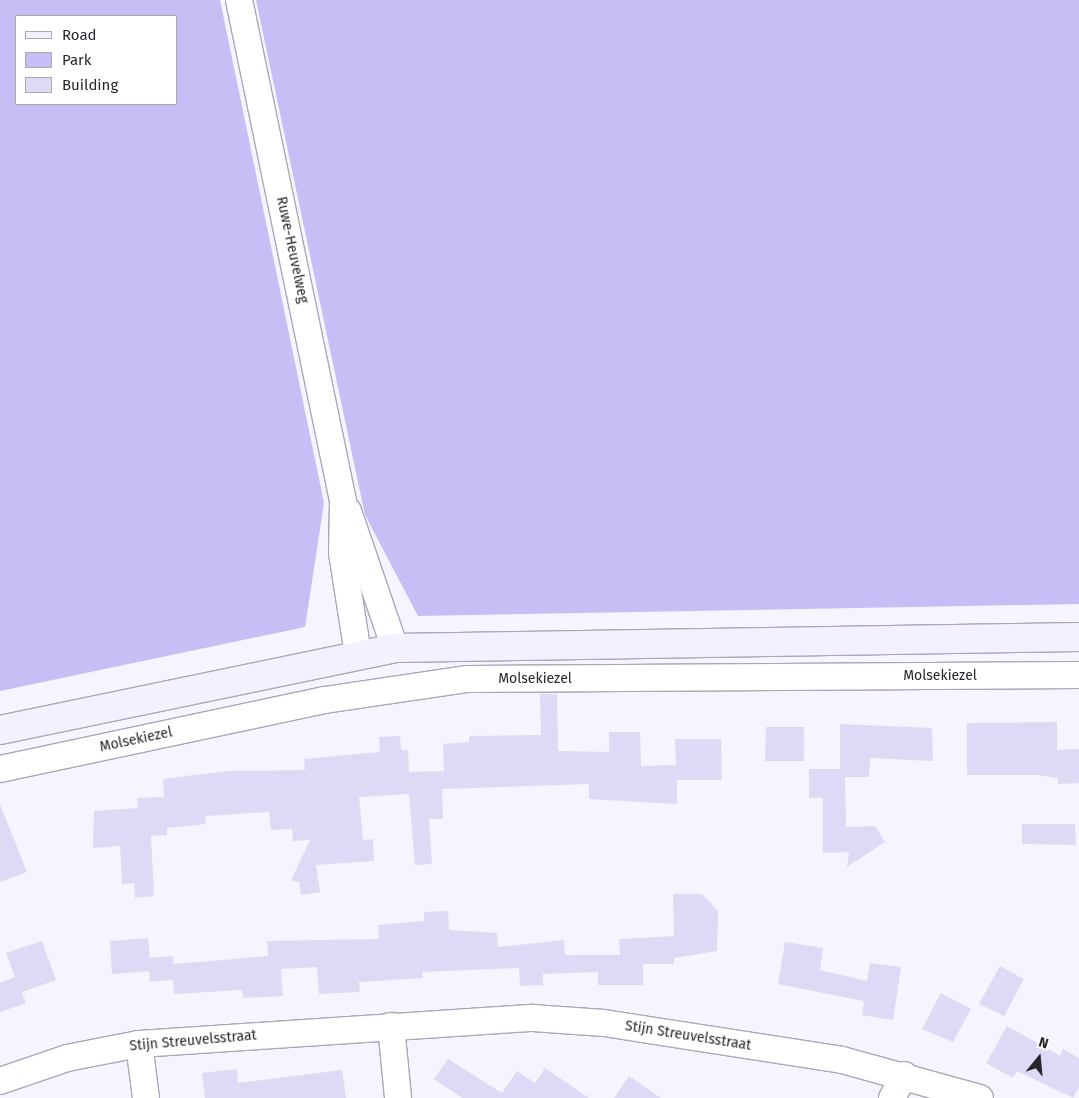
<!DOCTYPE html>
<html>
<head>
<meta charset="utf-8">
<style>
	body { margin:0 }
	#map { position:relative; width:1079px; height:1098px; overflow:hidden; background:#f5f4ff; font-family:"Fira Sans",sans-serif }
	div>[style] { position:absolute }
	.green>* { inset:0; background:#c6bef5 }
	.building>* { inset:0; background:#dddaf5 }
	.roads { filter:drop-shadow(1px 0 #a9a7b8) drop-shadow(-1px 0 #a9a7b8) drop-shadow(0 1px #a9a7b8) drop-shadow(0 -1px #a9a7b8) }
	.minor>* { height:26px; margin:-13px; padding:0 13px; transform-origin:13px; border-radius:13px; background:#fff }
	.secondary>* { height:28px; margin:-14px; padding:0 14px; transform-origin:14px; border-radius:14px; background:#f3f1ff }
	span { translate:-50% -50%; white-space:nowrap; text-align:center; line-height:1.15; -webkit-text-stroke:5px #fff; paint-order:stroke }
	.street-label { font-size:14px; color:#27262c }
	.legend { position:absolute; left:15px; top:15px; width:162px; height:90px; box-sizing:border-box; background:#fff; border:1px solid #a9a8ab; margin:0; padding:6px 9px; list-style:none; font-size:15px; color:#27262c }
	.legend li { display:flex; align-items:center; gap:10px; height:25px }
	.legend b { width:25px; border:1px solid #a9a8ab }
	.north { position:absolute; left:1014px; top:1033px; width:50px; height:50px; -webkit-text-stroke:4px #fff; paint-order:stroke; rotate:17deg; font-size:14px; font-weight:700; line-height:20px; text-align:center; color:#27262c }
	.north::after { content:''; display:block; margin:auto; width:18px; height:22px; background:#27262c; clip-path:polygon(50% 0,100% 100%,50% 72%,0 100%) }
</style>
</head>
<body>
<div id="map">
	<div class="green">
		<div style="clip-path:polygon(evenodd,0 0,220px 0,324px 503px,305px 627px,0 691px,0 0,16px 16px,176px 16px,176px 104px,16px 104px,16px 16px)"></div>
		<div style="clip-path:polygon(256px 0,1079px 0,1079px 604px,418px 616px,365px 515px)"></div>
	</div>
	<div class="building">
		<div style="clip-path:polygon(540px 694px,557px 694px,558px 751px,609px 752px,609px 732px,640px 732px,641px 766px,676px 765px,675px 739px,721px 739px,722px 780px,677px 780px,677px 804px,589px 799px,589px 784px,442px 789px,443px 819px,429px 819px,432px 864px,415px 865px,409px 794px,359px 797px,363px 840px,373px 839px,374px 861px,316px 865px,320px 892px,301px 895px,299px 882px,291px 880px,310px 840px,293px 841px,292px 829px,271px 830px,269px 812px,205px 816px,206px 824px,167px 828px,167px 835px,151px 836px,154px 896px,135px 898px,134px 883px,122px 884px,120px 846px,93px 848px,94px 811px,138px 808px,137px 798px,164px 797px,163px 779px,228px 771px,305px 770px,304px 759px,380px 752px,379px 737px,400px 736px,401px 750px,408px 750px,409px 772px,444px 771px,443px 744px,469px 742px,469px 736px,541px 735px)"></div>
		<div style="clip-path:polygon(1057px 722px,1057px 750px,1079px 749px,1079px 783px,1058px 784px,1058px 778px,1038px 775px,967px 775px,967px 723px)"></div>
		<div style="clip-path:polygon(840px 724px,932px 728px,933px 761px,870px 758px,869px 777px,845px 777px,846px 827px,875px 826px,885px 842px,847px 867px,849px 852px,823px 853px,823px 798px,809px 798px,809px 769px,840px 769px)"></div>
		<div style="clip-path:polygon(766px 727px,804px 727px,804px 761px,765px 761px)"></div>
		<div style="clip-path:polygon(0 804px,27px 872px,0 882px)"></div>
		<div style="clip-path:polygon(1022px 824px,1075px 824px,1076px 845px,1022px 844px)"></div>
		<div style="clip-path:polygon(673px 894px,702px 894px,718px 911px,717px 951px,674px 958px,674px 964px,643px 964px,643px 985px,598px 985px,598px 972px,543px 974px,543px 985px,520px 986px,519px 968px,422px 972px,423px 978px,359px 982px,360px 992px,319px 994px,317px 967px,281px 969px,283px 996px,243px 998px,242px 990px,174px 994px,173px 980px,150px 982px,149px 971px,112px 974px,110px 941px,148px 938px,150px 958px,173px 956px,173px 964px,212px 961px,268px 956px,267px 941px,379px 939px,378px 925px,424px 921px,424px 912px,448px 911px,449px 930px,497px 933px,498px 947px,564px 940px,565px 955px,620px 955px,619px 939px,674px 936px)"></div>
		<div style="clip-path:polygon(42px 941px,56px 980px,22px 992px,26px 1003px,0 1012px,0 983px,15px 977px,6px 953px)"></div>
		<div style="clip-path:polygon(785px 942px,823px 948px,820px 970px,867px 981px,870px 963px,901px 967px,893px 1020px,862px 1015px,864px 1001px,778px 984px)"></div>
		<div style="clip-path:polygon(1000px 966px,1024px 979px,1004px 1016px,979px 1004px)"></div>
		<div style="clip-path:polygon(941px 993px,971px 1009px,953px 1042px,922px 1029px)"></div>
		<div style="clip-path:polygon(1007px 1026px,1060px 1056px,1063px 1049px,1079px 1058px,1079px 1087px,1073px 1098px,1017px 1071px,1013px 1078px,986px 1063px)"></div>
		<div style="clip-path:polygon(448px 1059px,502px 1093px,517px 1071px,535px 1083px,545px 1068px,589px 1098px,462px 1098px,434px 1079px)"></div>
		<div style="clip-path:polygon(237px 1069px,238px 1083px,342px 1070px,346px 1098px,205px 1098px,202px 1073px)"></div>
		<div style="clip-path:polygon(629px 1076px,661px 1098px,614px 1098px)"></div>
	</div>
	<div class="roads">
		<div class="minor">
			<div style="left:239px;top:0;width:512px;rotate:78.27deg"></div>
			<div style="left:343px;top:501px;width:52px;rotate:91.1deg"></div>
			<div style="left:342px;top:553px;width:102px;rotate:81deg"></div>
			<div style="left:348px;top:511px;width:145px;rotate:71.1deg"></div>
			<div style="left:0;top:769px;width:332px;rotate:-12deg"></div>
			<div style="left:325px;top:700px;width:144px;rotate:-8.4deg"></div>
			<div style="left:467px;top:679px;width:612px;rotate:-0.37deg"></div>
			<div style="left:391px;top:1026px;width:72px;rotate:84.4deg"></div>
			<div style="left:139px;top:1044px;width:54px;rotate:82.6deg"></div>
			<div style="left:0;top:1081px;width:71px;rotate:-18.9deg"></div>
			<div style="left:67px;top:1058px;width:73px;rotate:-11deg"></div>
			<div style="left:139px;top:1044px;width:395px;rotate:-3.8deg"></div>
			<div style="left:533px;top:1018px;width:71px;rotate:4deg"></div>
			<div style="left:604px;top:1023px;width:241px;rotate:8.8deg"></div>
			<div style="left:842px;top:1060px;width:143px;rotate:15.4deg"></div>
			<div style="left:892px;top:1098px;width:26px;rotate:-62deg"></div>
		</div>
		<div class="secondary">
			<div style="left:0;top:730px;width:403px;rotate:-11.7deg"></div>
			<div style="left:395px;top:648px;width:684px;rotate:-0.92deg"></div>
		</div>
	</div>
	<div class="street-label">
		<span style="left:292px;top:250px;rotate:78deg">Ruwe-Heuvelweg</span>
		<span style="left:940px;top:676px">Molsekiezel</span>
		<span style="left:535px;top:679px">Molsekiezel</span>
		<span style="left:136px;top:740px;rotate:-12deg">Molsekiezel</span>
		<span style="left:688px;top:1036px;rotate:9deg">Stijn Streuvelsstraat</span>
		<span style="left:193px;top:1041px;rotate:-5deg">Stijn Streuvelsstraat</span>
	</div>
	<ul class="legend">
	<li><b style="height:6px;background:#f3f1ff"></b>Road</li>
	<li><b style="height:14px;background:#c6bef5"></b>Park</li>
	<li><b style="height:14px;background:#dddaf5"></b>Building</li>
	</ul>
	<div class="north">N</div>
</div>
</body>
</html>
